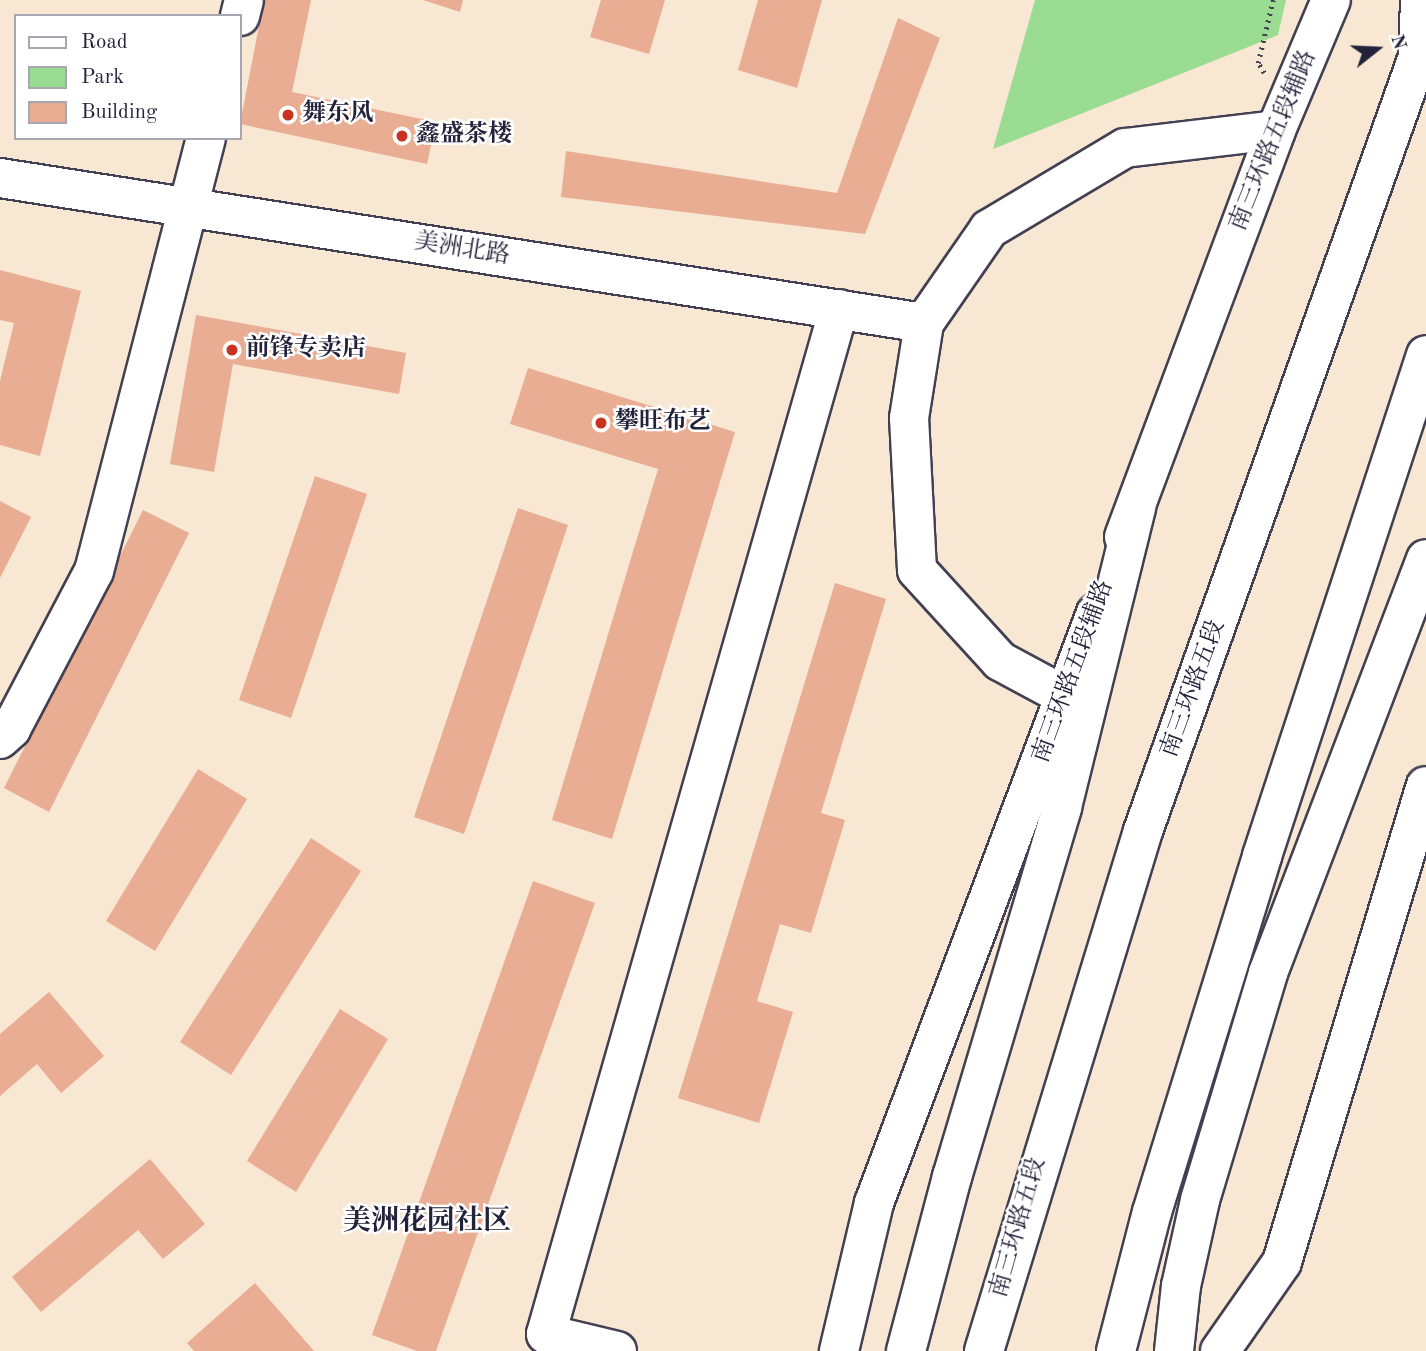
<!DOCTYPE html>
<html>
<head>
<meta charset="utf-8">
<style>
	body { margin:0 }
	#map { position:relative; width:1426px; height:1351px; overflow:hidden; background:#f8e7d3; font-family:"Old Standard TT","Noto Serif SC",serif }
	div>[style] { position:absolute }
	.green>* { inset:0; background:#9bdc93 }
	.building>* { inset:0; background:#e8ad92 }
	.path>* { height:4.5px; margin-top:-2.25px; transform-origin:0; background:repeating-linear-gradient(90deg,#424052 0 2px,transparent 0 7px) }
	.roads { filter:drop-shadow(2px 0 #424052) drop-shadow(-2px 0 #424052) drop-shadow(0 2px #424052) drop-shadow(0 -2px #424052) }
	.minor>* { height:38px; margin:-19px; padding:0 19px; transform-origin:19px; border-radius:19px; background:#fff }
	.major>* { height:38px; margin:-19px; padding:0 19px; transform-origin:19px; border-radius:19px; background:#fff }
	.highway>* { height:38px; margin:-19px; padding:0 19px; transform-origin:19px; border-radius:19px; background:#fff }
	.dots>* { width:19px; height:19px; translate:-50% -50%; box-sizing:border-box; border:4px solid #fff; border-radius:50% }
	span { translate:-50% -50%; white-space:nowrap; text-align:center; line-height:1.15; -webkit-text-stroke:5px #fff; paint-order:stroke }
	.poi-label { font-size:24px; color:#22223b; font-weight:700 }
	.left { translate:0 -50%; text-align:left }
	.street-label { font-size:24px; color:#22223b }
	.quarter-label { font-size:28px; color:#22223b; font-weight:700 }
	.legend { position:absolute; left:14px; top:14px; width:228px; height:126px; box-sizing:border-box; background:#fff; border:2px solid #a7a7b1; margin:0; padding:9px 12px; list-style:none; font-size:21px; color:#22223b }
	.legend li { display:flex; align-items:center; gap:14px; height:35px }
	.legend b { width:35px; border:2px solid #a7a7b1 }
	.north { position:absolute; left:1342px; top:14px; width:70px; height:70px; -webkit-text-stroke:5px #fff; paint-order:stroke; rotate:72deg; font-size:19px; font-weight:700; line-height:28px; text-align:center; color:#22223b }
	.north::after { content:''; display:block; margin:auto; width:24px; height:32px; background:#22223b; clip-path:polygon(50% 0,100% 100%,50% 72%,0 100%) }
</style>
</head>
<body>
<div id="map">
	<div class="green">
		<div style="clip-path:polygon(1035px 0,1286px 0,1278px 35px,993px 149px)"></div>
	</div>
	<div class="building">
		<div style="clip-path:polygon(264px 0,311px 0,292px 92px,436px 122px,427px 164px,240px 124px)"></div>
		<div style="clip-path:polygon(423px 0,463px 0,460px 12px)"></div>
		<div style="clip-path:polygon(601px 0,665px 0,649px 54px,590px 37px)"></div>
		<div style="clip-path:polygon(758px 0,822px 0,797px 88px,738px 70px)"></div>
		<div style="clip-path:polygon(898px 18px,940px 38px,865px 234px,561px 197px,566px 151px,837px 193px)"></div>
		<div style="clip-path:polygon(0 270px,81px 291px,40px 456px,0 445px,0 381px,14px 323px,0 320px)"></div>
		<div style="clip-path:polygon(196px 315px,406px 353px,399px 394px,233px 364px,214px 472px,170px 464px)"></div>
		<div style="clip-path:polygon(528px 368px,735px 432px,612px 839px,552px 820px,658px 469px,510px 424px)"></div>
		<div style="clip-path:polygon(315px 476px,367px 494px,291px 718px,239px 700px)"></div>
		<div style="clip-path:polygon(0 501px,31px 517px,0 578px)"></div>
		<div style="clip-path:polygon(518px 508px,568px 525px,464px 834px,414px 817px)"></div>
		<div style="clip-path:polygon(143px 510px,189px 533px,49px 812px,4px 788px)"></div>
		<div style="clip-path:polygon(835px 583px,886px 599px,821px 813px,845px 820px,811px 933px,780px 924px,757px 1001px,793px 1012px,759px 1123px,678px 1098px)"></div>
		<div style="clip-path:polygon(198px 769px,247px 799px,155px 951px,106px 921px)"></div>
		<div style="clip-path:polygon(311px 838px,361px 871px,231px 1075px,180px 1042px)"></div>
		<div style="clip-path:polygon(533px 881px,595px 903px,436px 1351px,417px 1351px,372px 1335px)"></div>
		<div style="clip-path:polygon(49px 992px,104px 1056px,61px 1093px,37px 1064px,0 1096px,0 1034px)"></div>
		<div style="clip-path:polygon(340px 1009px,388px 1039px,296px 1192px,247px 1161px)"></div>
		<div style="clip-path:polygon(150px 1159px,205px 1224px,163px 1259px,138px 1230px,41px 1312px,12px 1277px)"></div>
		<div style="clip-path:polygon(255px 1283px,314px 1351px,194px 1351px,187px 1343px)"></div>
	</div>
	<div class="path">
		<div style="left:1264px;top:73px;width:12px;rotate:-121deg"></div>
		<div style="left:1258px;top:63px;width:65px;rotate:-76.6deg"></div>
	</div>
	<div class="roads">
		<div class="minor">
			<div style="left:240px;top:16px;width:16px;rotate:-76deg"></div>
			<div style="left:0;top:178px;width:935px;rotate:8.92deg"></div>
			<div style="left:1065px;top:696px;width:74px;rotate:-151.7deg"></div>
			<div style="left:1000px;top:661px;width:123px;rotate:-132.4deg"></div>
			<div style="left:917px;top:570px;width:152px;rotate:-93deg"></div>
			<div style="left:909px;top:418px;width:96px;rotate:-81deg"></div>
			<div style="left:924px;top:323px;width:114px;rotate:-55.3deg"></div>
			<div style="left:989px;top:229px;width:158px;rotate:-30.8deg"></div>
			<div style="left:1125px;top:148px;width:152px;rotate:-6.8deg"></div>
			<div style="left:0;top:739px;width:15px;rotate:-42deg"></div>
			<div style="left:11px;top:729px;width:178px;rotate:-62.3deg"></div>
			<div style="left:94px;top:571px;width:447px;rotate:-75.5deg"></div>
			<div style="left:617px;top:1351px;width:73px;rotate:-166.5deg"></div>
			<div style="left:546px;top:1334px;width:1066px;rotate:-74.05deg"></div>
		</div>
		<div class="major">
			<div style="left:1124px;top:537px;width:434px;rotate:-69.5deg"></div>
			<div style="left:1276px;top:130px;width:141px;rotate:-67.1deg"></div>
			<div style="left:839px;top:1351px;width:152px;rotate:-76.7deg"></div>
			<div style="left:874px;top:1203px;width:630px;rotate:-69.38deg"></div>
			<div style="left:1220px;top:1351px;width:108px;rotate:-55.1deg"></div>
			<div style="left:1282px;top:1262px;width:497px;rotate:-73.2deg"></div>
		</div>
		<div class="highway">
			<div style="left:1418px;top:59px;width:59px;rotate:-88.1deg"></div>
			<div style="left:906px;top:1351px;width:180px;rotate:-75.2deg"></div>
			<div style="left:952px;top:1177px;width:386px;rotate:-73.4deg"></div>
			<div style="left:1062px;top:807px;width:309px;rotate:-76.1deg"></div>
			<div style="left:984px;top:1351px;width:544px;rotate:-73deg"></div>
			<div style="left:1143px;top:831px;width:846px;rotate:-70.45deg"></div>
			<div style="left:1116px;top:1351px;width:144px;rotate:-75.5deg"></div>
			<div style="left:1152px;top:1212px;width:373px;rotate:-72.8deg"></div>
			<div style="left:1262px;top:856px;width:527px;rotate:-71.87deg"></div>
			<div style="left:1174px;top:1351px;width:65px;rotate:-83.9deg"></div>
			<div style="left:1181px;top:1286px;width:88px;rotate:-77.5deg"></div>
			<div style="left:1200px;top:1200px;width:237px;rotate:-73.3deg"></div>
			<div style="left:1268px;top:973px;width:443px;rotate:-69.1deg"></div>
		</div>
	</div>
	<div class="dots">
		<div style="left:288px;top:115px;background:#c8321e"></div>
		<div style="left:402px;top:136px;background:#c8321e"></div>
		<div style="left:232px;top:350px;background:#c8321e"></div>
		<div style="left:601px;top:423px;background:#c8321e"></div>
	</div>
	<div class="poi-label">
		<span class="left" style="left:302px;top:115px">舞东风</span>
		<span class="left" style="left:416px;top:136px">鑫盛茶楼</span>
		<span class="left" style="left:246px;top:350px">前锋专卖店</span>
		<span class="left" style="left:615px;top:423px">攀旺布艺</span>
	</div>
	<div class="street-label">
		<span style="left:1274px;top:141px;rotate:-68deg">南三环路五段辅路</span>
		<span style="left:462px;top:250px;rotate:9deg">美洲北路</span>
		<span style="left:1074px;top:672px;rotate:-70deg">南三环路五段辅路</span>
		<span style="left:1194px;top:689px;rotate:-70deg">南三环路五段</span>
		<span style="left:1019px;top:1228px;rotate:-74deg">南三环路五段</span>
	</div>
	<div class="quarter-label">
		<span style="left:427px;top:1222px">美洲花园社区</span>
	</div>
	<ul class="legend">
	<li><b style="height:9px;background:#fff"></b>Road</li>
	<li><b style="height:19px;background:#9bdc93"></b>Park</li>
	<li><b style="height:19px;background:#e8ad92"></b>Building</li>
	</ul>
	<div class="north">N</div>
</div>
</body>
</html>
